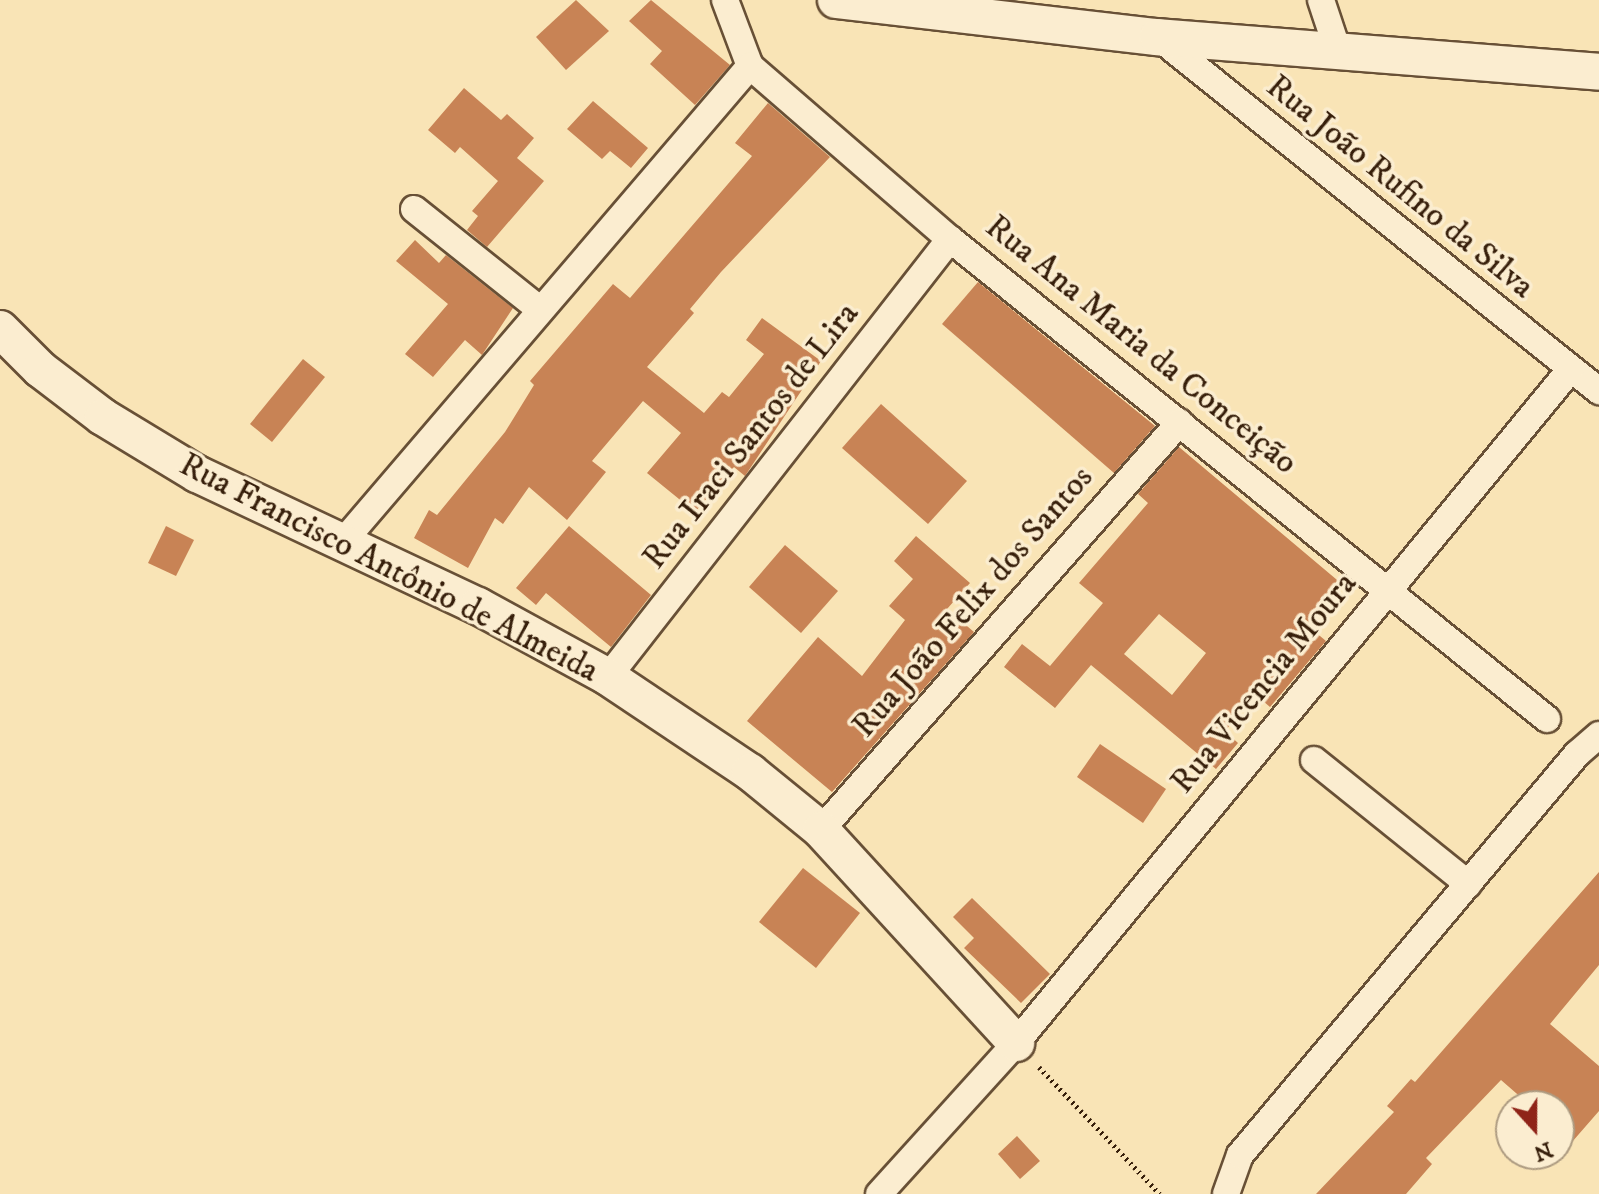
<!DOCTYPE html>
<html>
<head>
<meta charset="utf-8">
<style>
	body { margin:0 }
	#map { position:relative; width:1599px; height:1194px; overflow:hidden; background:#f9e4b6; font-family:"IM FELL DW Pica",serif }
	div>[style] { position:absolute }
	.building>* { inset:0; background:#c88355 }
	.path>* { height:5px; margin-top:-2.5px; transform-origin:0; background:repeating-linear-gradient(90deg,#371f0b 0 2px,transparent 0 6px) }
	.roads { filter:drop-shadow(2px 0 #685036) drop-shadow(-2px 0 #685036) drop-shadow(0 2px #685036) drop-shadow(0 -2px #685036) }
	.street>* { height:26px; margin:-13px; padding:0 13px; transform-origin:13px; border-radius:13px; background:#fbedd0 }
	.secondary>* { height:36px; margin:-18px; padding:0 18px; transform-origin:18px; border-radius:18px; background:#fbedd0 }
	span { translate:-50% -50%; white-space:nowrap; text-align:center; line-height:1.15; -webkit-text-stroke:7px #fbedd0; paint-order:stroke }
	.street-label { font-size:34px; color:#371f0b }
	.north { position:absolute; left:1495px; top:1090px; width:80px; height:80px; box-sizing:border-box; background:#fbedd0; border:2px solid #ad9b81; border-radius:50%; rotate:159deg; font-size:22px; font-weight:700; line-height:32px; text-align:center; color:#371f0b }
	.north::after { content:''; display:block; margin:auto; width:28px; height:36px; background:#8f2418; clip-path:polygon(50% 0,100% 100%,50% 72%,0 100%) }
</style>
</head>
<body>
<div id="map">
	<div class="building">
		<div style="clip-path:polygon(576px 0,609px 31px,566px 70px,536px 37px)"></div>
		<div style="clip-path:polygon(651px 0,730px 65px,695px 105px,650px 64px,662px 51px,629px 21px)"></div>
		<div style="clip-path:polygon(464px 88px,501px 120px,507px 114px,534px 138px,517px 158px,544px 181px,487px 247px,467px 230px,478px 216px,472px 211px,498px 181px,460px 147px,455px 153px,428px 130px)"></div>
		<div style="clip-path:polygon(593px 101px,648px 148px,631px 168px,610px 151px,602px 159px,567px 129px)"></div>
		<div style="clip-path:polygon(768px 103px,830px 157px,721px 272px,690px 309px,694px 313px,647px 367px,704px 413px,722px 392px,729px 397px,764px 354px,746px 340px,762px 318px,821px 361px,745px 476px,734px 467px,695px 512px,647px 473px,681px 433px,643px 401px,592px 461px,606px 472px,567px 520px,529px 487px,503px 524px,495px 518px,468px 568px,414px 538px,429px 510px,437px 515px,505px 432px,534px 385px,530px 381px,613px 284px,630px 298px,752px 156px,735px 143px)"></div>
		<div style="clip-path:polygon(415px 240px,439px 263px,446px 255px,513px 308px,482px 355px,465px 340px,433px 377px,405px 354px,448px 304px,396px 261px)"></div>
		<div style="clip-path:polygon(978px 282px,1155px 426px,1114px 473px,942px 324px)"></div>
		<div style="clip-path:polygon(303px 359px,325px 377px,272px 442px,250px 424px)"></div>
		<div style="clip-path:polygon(881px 404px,967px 481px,928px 524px,842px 448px)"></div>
		<div style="clip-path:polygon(evenodd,1179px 447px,1343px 585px,1308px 626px,1326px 641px,1270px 707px,1256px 695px,1225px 731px,1238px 743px,1216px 769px,1091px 665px,1055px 708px,1004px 667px,1022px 644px,1050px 666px,1103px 603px,1079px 583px,1148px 503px,1138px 494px,1179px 447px,1159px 614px,1206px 653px,1172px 695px,1124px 654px,1159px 614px)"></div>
		<div style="clip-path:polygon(166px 526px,194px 540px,176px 576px,148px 563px)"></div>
		<div style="clip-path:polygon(569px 526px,651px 595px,611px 647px,546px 593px,536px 605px,516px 588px)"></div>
		<div style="clip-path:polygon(916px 536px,970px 583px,947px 609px,974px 632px,832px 792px,747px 721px,818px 637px,862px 676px,905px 620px,889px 606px,913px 579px,894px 561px)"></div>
		<div style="clip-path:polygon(785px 545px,838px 591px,801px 633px,749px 587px)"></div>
		<div style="clip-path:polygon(1100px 744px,1166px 789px,1143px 823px,1077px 777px)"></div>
		<div style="clip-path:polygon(803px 868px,860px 913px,816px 968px,759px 922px)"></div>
		<div style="clip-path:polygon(1599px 872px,1599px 965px,1550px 1024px,1599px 1066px,1599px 1111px,1572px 1142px,1559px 1130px,1559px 1106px,1531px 1106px,1501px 1080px,1426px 1158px,1432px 1164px,1406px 1194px,1316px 1194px,1394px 1112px,1387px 1106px,1411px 1079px,1415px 1082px)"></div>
		<div style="clip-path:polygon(972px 898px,1050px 974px,1021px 1003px,964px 948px,974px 938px,953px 917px)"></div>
		<div style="clip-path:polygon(1017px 1136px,1040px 1161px,1020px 1179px,998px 1154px)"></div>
	</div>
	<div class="path">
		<div style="left:1039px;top:1067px;width:175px;rotate:46.4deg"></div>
	</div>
	<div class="roads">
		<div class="street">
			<div style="left:725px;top:0;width:71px;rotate:69.3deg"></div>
			<div style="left:750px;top:66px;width:264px;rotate:40.9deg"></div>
			<div style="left:950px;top:239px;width:766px;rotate:38.8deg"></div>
			<div style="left:1321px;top:0;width:54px;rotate:71.6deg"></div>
			<div style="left:1158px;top:37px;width:566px;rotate:38.75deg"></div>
			<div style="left:414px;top:209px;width:159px;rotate:38.6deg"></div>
			<div style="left:342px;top:543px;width:628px;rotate:-49.46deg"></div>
			<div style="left:608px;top:677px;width:556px;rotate:-52.02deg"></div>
			<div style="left:1314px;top:760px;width:198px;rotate:38.8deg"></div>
			<div style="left:821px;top:830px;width:543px;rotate:-48.66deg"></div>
			<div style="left:879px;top:1194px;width:204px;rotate:-47.8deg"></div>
			<div style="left:1016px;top:1043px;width:872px;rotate:-50.54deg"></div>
			<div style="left:1226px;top:1194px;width:41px;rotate:-70.3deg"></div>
			<div style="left:1240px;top:1155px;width:524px;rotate:-49.96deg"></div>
			<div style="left:1577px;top:754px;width:29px;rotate:-41deg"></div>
		</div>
		<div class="secondary">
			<div style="left:836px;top:0;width:324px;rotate:6.6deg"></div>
			<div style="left:1158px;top:37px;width:442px;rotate:4.5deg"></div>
			<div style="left:0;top:329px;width:57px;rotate:45deg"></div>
			<div style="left:40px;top:369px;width:79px;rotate:37.3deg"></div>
			<div style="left:103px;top:417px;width:110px;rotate:31.2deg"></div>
			<div style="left:197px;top:474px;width:310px;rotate:25.2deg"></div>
			<div style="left:478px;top:606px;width:148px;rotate:28.6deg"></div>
			<div style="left:608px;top:677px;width:171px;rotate:33.8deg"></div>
			<div style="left:750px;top:772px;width:92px;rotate:39.2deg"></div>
			<div style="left:821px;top:830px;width:289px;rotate:47.5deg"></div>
		</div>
	</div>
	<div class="street-label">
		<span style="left:1400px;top:187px;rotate:39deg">Rua João Rufino da Silva</span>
		<span style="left:1141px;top:345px;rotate:39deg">Rua Ana Maria da Conceição</span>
		<span style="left:751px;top:436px;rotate:-52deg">Rua Iraci Santos de Lira</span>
		<span style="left:389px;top:568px;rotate:27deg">Rua Francisco Antônio de Almeida</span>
		<span style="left:973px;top:602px;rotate:-49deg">Rua João Felix dos Santos</span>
		<span style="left:1264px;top:683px;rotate:-51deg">Rua Vicencia Moura</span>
	</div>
	<div class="north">N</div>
</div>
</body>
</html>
